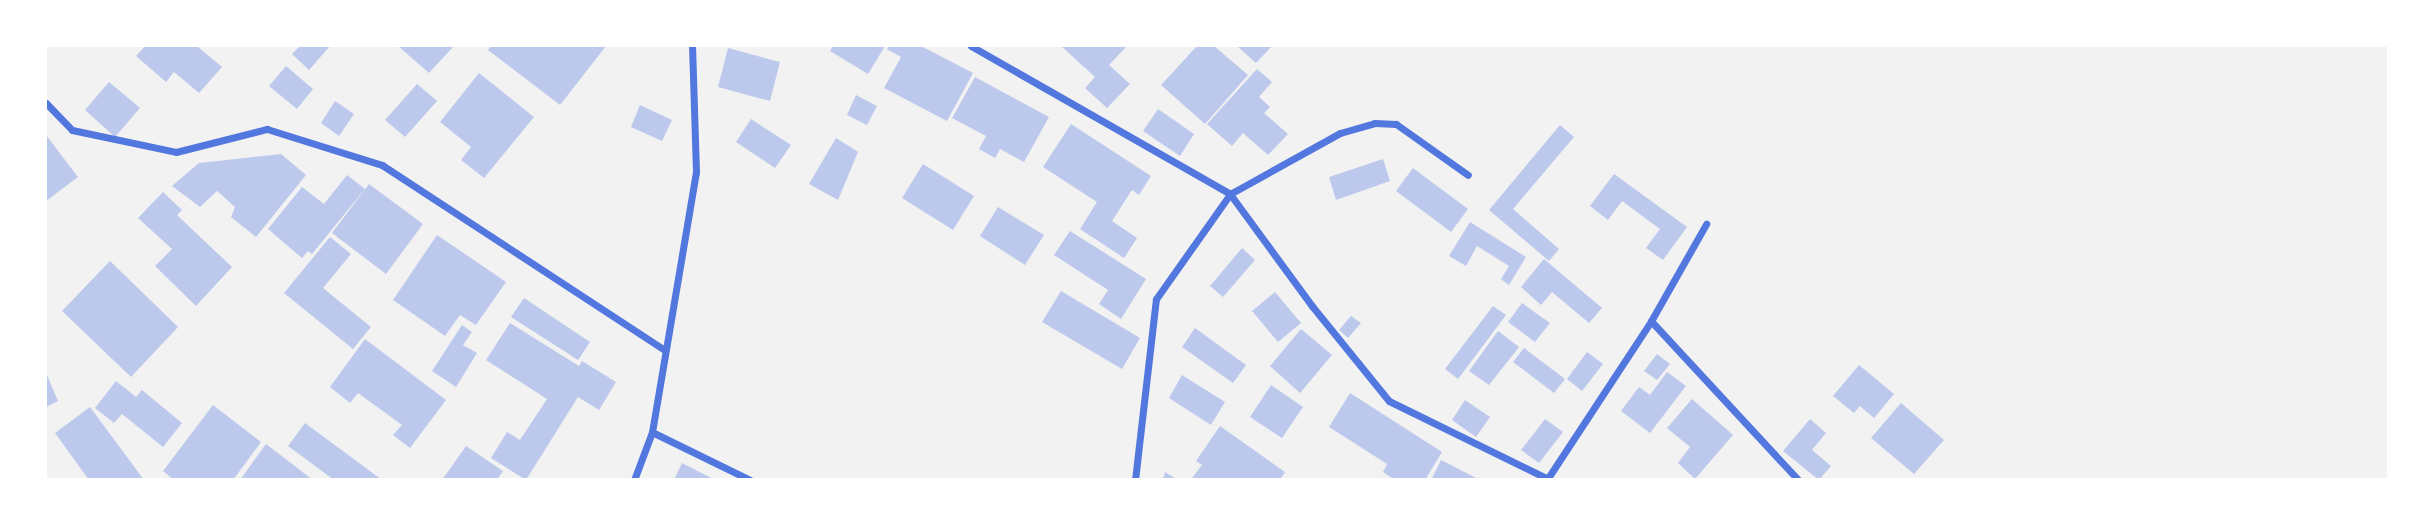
<!DOCTYPE html>
<html>
<head>
<meta charset="utf-8">
<style>
	body { margin:0 }
	#map { position:relative; width:2434px; height:525px; overflow:hidden; background:#f2f2f2; font-family:Raleway,sans-serif }
	div>[style] { position:absolute }
	.building>* { inset:0; background:#bdc9ec }
	.minor>* { height:7px; margin:-3.5px; padding:0 3.5px; transform-origin:3.5px; border-radius:3.5px; background:#5277de }
	span { translate:-50% -50%; white-space:nowrap; text-align:center; line-height:1.15; -webkit-text-stroke:6px #fff; paint-order:stroke }
	.frame { position:absolute; inset:0; border:47px solid #fff; pointer-events:none }
</style>
</head>
<body>
<div id="map">
	<div class="building">
		<div style="clip-path:polygon(145px 46px,197px 46px,222px 67px,199px 93px,174px 72px,166px 82px,136px 56px)"></div>
		<div style="clip-path:polygon(300px 46px,330px 46px,309px 70px,292px 54px)"></div>
		<div style="clip-path:polygon(398px 46px,454px 46px,429px 73px)"></div>
		<div style="clip-path:polygon(491px 46px,606px 46px,560px 105px,488px 50px)"></div>
		<div style="clip-path:polygon(833px 46px,885px 46px,868px 74px,830px 51px)"></div>
		<div style="clip-path:polygon(889px 46px,921px 46px,973px 73px,947px 121px,884px 88px,901px 57px,887px 49px)"></div>
		<div style="clip-path:polygon(1061px 46px,1127px 46px,1109px 65px,1130px 84px,1107px 108px,1085px 88px,1095px 77px)"></div>
		<div style="clip-path:polygon(1197px 46px,1214px 46px,1248px 75px,1205px 124px,1161px 85px)"></div>
		<div style="clip-path:polygon(1237px 46px,1272px 46px,1256px 63px)"></div>
		<div style="clip-path:polygon(728px 48px,780px 62px,770px 101px,718px 87px)"></div>
		<div style="clip-path:polygon(286px 66px,313px 89px,297px 109px,269px 86px)"></div>
		<div style="clip-path:polygon(1257px 69px,1272px 82px,1259px 97px,1270px 107px,1264px 113px,1288px 134px,1268px 155px,1243px 133px,1232px 146px,1207px 124px)"></div>
		<div style="clip-path:polygon(479px 73px,534px 117px,484px 178px,461px 160px,471px 147px,440px 122px)"></div>
		<div style="clip-path:polygon(975px 77px,1049px 117px,1024px 162px,1000px 149px,995px 158px,979px 149px,986px 136px,952px 118px)"></div>
		<div style="clip-path:polygon(109px 82px,140px 108px,115px 137px,85px 110px)"></div>
		<div style="clip-path:polygon(417px 84px,437px 101px,405px 137px,385px 120px)"></div>
		<div style="clip-path:polygon(856px 95px,877px 106px,867px 125px,847px 115px)"></div>
		<div style="clip-path:polygon(335px 101px,354px 114px,339px 136px,321px 123px)"></div>
		<div style="clip-path:polygon(640px 105px,672px 120px,662px 141px,631px 127px)"></div>
		<div style="clip-path:polygon(1158px 109px,1194px 134px,1180px 156px,1143px 131px)"></div>
		<div style="clip-path:polygon(751px 119px,791px 145px,775px 168px,736px 142px)"></div>
		<div style="clip-path:polygon(1071px 124px,1151px 176px,1139px 195px,1132px 190px,1112px 221px,1137px 238px,1124px 258px,1080px 229px,1097px 202px,1043px 167px)"></div>
		<div style="clip-path:polygon(1560px 125px,1574px 137px,1513px 209px,1559px 249px,1549px 261px,1489px 210px)"></div>
		<div style="clip-path:polygon(46px 135px,78px 177px,46px 201px)"></div>
		<div style="clip-path:polygon(836px 138px,858px 152px,838px 200px,809px 184px)"></div>
		<div style="clip-path:polygon(281px 154px,306px 175px,256px 237px,231px 217px,235px 207px,217px 191px,200px 207px,172px 186px,199px 163px)"></div>
		<div style="clip-path:polygon(1383px 159px,1390px 181px,1336px 200px,1329px 177px)"></div>
		<div style="clip-path:polygon(923px 164px,974px 196px,953px 230px,902px 198px)"></div>
		<div style="clip-path:polygon(1413px 168px,1468px 209px,1451px 232px,1396px 191px)"></div>
		<div style="clip-path:polygon(1614px 174px,1687px 227px,1663px 260px,1646px 248px,1660px 229px,1622px 201px,1608px 220px,1590px 206px)"></div>
		<div style="clip-path:polygon(347px 175px,365px 189px,312px 254px,308px 251px,302px 258px,268px 229px,302px 187px,324px 204px)"></div>
		<div style="clip-path:polygon(369px 184px,423px 224px,386px 274px,332px 233px)"></div>
		<div style="clip-path:polygon(163px 192px,182px 210px,177px 215px,232px 267px,196px 306px,155px 266px,172px 249px,138px 218px)"></div>
		<div style="clip-path:polygon(998px 207px,1044px 235px,1025px 265px,980px 236px)"></div>
		<div style="clip-path:polygon(1470px 222px,1526px 257px,1509px 285px,1501px 279px,1509px 266px,1477px 246px,1466px 266px,1449px 256px)"></div>
		<div style="clip-path:polygon(1070px 231px,1146px 279px,1121px 319px,1099px 304px,1108px 290px,1054px 255px)"></div>
		<div style="clip-path:polygon(437px 235px,506px 282px,476px 325px,460px 315px,445px 336px,393px 300px)"></div>
		<div style="clip-path:polygon(330px 237px,351px 254px,323px 288px,371px 327px,353px 349px,284px 293px)"></div>
		<div style="clip-path:polygon(1242px 248px,1255px 260px,1223px 297px,1210px 286px)"></div>
		<div style="clip-path:polygon(1544px 259px,1602px 308px,1589px 323px,1552px 292px,1541px 305px,1521px 287px)"></div>
		<div style="clip-path:polygon(110px 261px,178px 327px,131px 377px,62px 311px)"></div>
		<div style="clip-path:polygon(1061px 291px,1140px 338px,1122px 369px,1042px 322px)"></div>
		<div style="clip-path:polygon(1275px 292px,1301px 323px,1278px 342px,1252px 311px)"></div>
		<div style="clip-path:polygon(524px 298px,590px 342px,578px 360px,511px 317px)"></div>
		<div style="clip-path:polygon(1522px 303px,1550px 323px,1535px 342px,1508px 322px)"></div>
		<div style="clip-path:polygon(1493px 306px,1506px 315px,1458px 379px,1445px 369px)"></div>
		<div style="clip-path:polygon(1351px 316px,1361px 323px,1348px 338px,1339px 330px)"></div>
		<div style="clip-path:polygon(510px 323px,579px 366px,582px 361px,616px 382px,599px 410px,578px 397px,526px 480px,491px 458px,507px 432px,520px 440px,547px 399px,486px 360px)"></div>
		<div style="clip-path:polygon(462px 325px,472px 332px,463px 345px,477px 353px,456px 387px,432px 371px)"></div>
		<div style="clip-path:polygon(1195px 328px,1246px 365px,1233px 383px,1182px 347px)"></div>
		<div style="clip-path:polygon(1301px 329px,1332px 355px,1300px 393px,1270px 366px)"></div>
		<div style="clip-path:polygon(1498px 331px,1519px 347px,1489px 385px,1469px 371px)"></div>
		<div style="clip-path:polygon(365px 339px,446px 400px,410px 448px,393px 435px,402px 425px,358px 393px,350px 403px,330px 387px)"></div>
		<div style="clip-path:polygon(1524px 348px,1565px 379px,1554px 393px,1513px 362px)"></div>
		<div style="clip-path:polygon(1587px 352px,1603px 364px,1582px 391px,1567px 379px)"></div>
		<div style="clip-path:polygon(1657px 354px,1670px 364px,1657px 380px,1644px 371px)"></div>
		<div style="clip-path:polygon(1859px 365px,1894px 394px,1874px 418px,1860px 406px,1854px 413px,1833px 396px)"></div>
		<div style="clip-path:polygon(1667px 372px,1686px 386px,1650px 433px,1621px 411px,1639px 387px,1650px 395px)"></div>
		<div style="clip-path:polygon(46px 373px,58px 401px,46px 407px)"></div>
		<div style="clip-path:polygon(1182px 375px,1225px 402px,1211px 425px,1169px 398px)"></div>
		<div style="clip-path:polygon(116px 381px,136px 397px,142px 390px,182px 423px,163px 447px,122px 414px,114px 423px,95px 408px)"></div>
		<div style="clip-path:polygon(1271px 385px,1303px 407px,1282px 438px,1250px 417px)"></div>
		<div style="clip-path:polygon(1350px 393px,1442px 452px,1425px 480px,1395px 480px,1383px 472px,1387px 464px,1329px 427px)"></div>
		<div style="clip-path:polygon(1692px 399px,1733px 435px,1695px 479px,1678px 463px,1690px 447px,1667px 428px)"></div>
		<div style="clip-path:polygon(1465px 400px,1490px 417px,1476px 437px,1452px 420px)"></div>
		<div style="clip-path:polygon(1901px 403px,1944px 440px,1914px 474px,1871px 438px)"></div>
		<div style="clip-path:polygon(213px 405px,261px 442px,233px 480px,174px 480px,163px 471px)"></div>
		<div style="clip-path:polygon(90px 407px,144px 480px,89px 480px,55px 433px)"></div>
		<div style="clip-path:polygon(1545px 419px,1563px 432px,1539px 463px,1521px 450px)"></div>
		<div style="clip-path:polygon(1810px 419px,1826px 433px,1812px 450px,1831px 466px,1819px 480px,1783px 451px)"></div>
		<div style="clip-path:polygon(305px 423px,382px 480px,334px 480px,288px 446px)"></div>
		<div style="clip-path:polygon(1220px 426px,1285px 472px,1280px 480px,1192px 478px,1202px 465px,1196px 461px)"></div>
		<div style="clip-path:polygon(266px 444px,313px 480px,240px 480px)"></div>
		<div style="clip-path:polygon(466px 446px,503px 471px,497px 480px,442px 480px)"></div>
		<div style="clip-path:polygon(1441px 460px,1480px 480px,1431px 480px)"></div>
		<div style="clip-path:polygon(682px 463px,715px 480px,674px 480px)"></div>
		<div style="clip-path:polygon(1165px 472px,1178px 480px,1163px 480px)"></div>
	</div>
	<div class="minor">
		<div style="left:971px;top:46px;width:298px;rotate:29.7deg"></div>
		<div style="left:1230px;top:194px;width:139px;rotate:53.8deg"></div>
		<div style="left:1312px;top:306px;width:122px;rotate:51deg"></div>
		<div style="left:1389px;top:401px;width:179px;rotate:26.1deg"></div>
		<div style="left:46px;top:103px;width:37px;rotate:46deg"></div>
		<div style="left:72px;top:130px;width:106px;rotate:11.9deg"></div>
		<div style="left:176px;top:152px;width:94px;rotate:-14.2deg"></div>
		<div style="left:267px;top:129px;width:121px;rotate:17.4deg"></div>
		<div style="left:382px;top:165px;width:338px;rotate:33.2deg"></div>
		<div style="left:1651px;top:321px;width:217px;rotate:47.2deg"></div>
		<div style="left:652px;top:432px;width:109px;rotate:26.1deg"></div>
		<div style="left:1548px;top:478px;width:188px;rotate:-56.7deg"></div>
		<div style="left:1651px;top:321px;width:112px;rotate:-60.4deg"></div>
		<div style="left:634px;top:480px;width:51px;rotate:-69.4deg"></div>
		<div style="left:652px;top:432px;width:264px;rotate:-80.4deg"></div>
		<div style="left:696px;top:172px;width:126px;rotate:-91.8deg"></div>
		<div style="left:1135px;top:480px;width:182px;rotate:-83.4deg"></div>
		<div style="left:1156px;top:299px;width:128px;rotate:-54.8deg"></div>
		<div style="left:1230px;top:194px;width:126px;rotate:-29deg"></div>
		<div style="left:1340px;top:133px;width:36px;rotate:-16deg"></div>
		<div style="left:1375px;top:123px;width:21px;rotate:3deg"></div>
		<div style="left:1396px;top:124px;width:88px;rotate:35.3deg"></div>
	</div>
	<div class="frame"></div>
</div>
</body>
</html>
